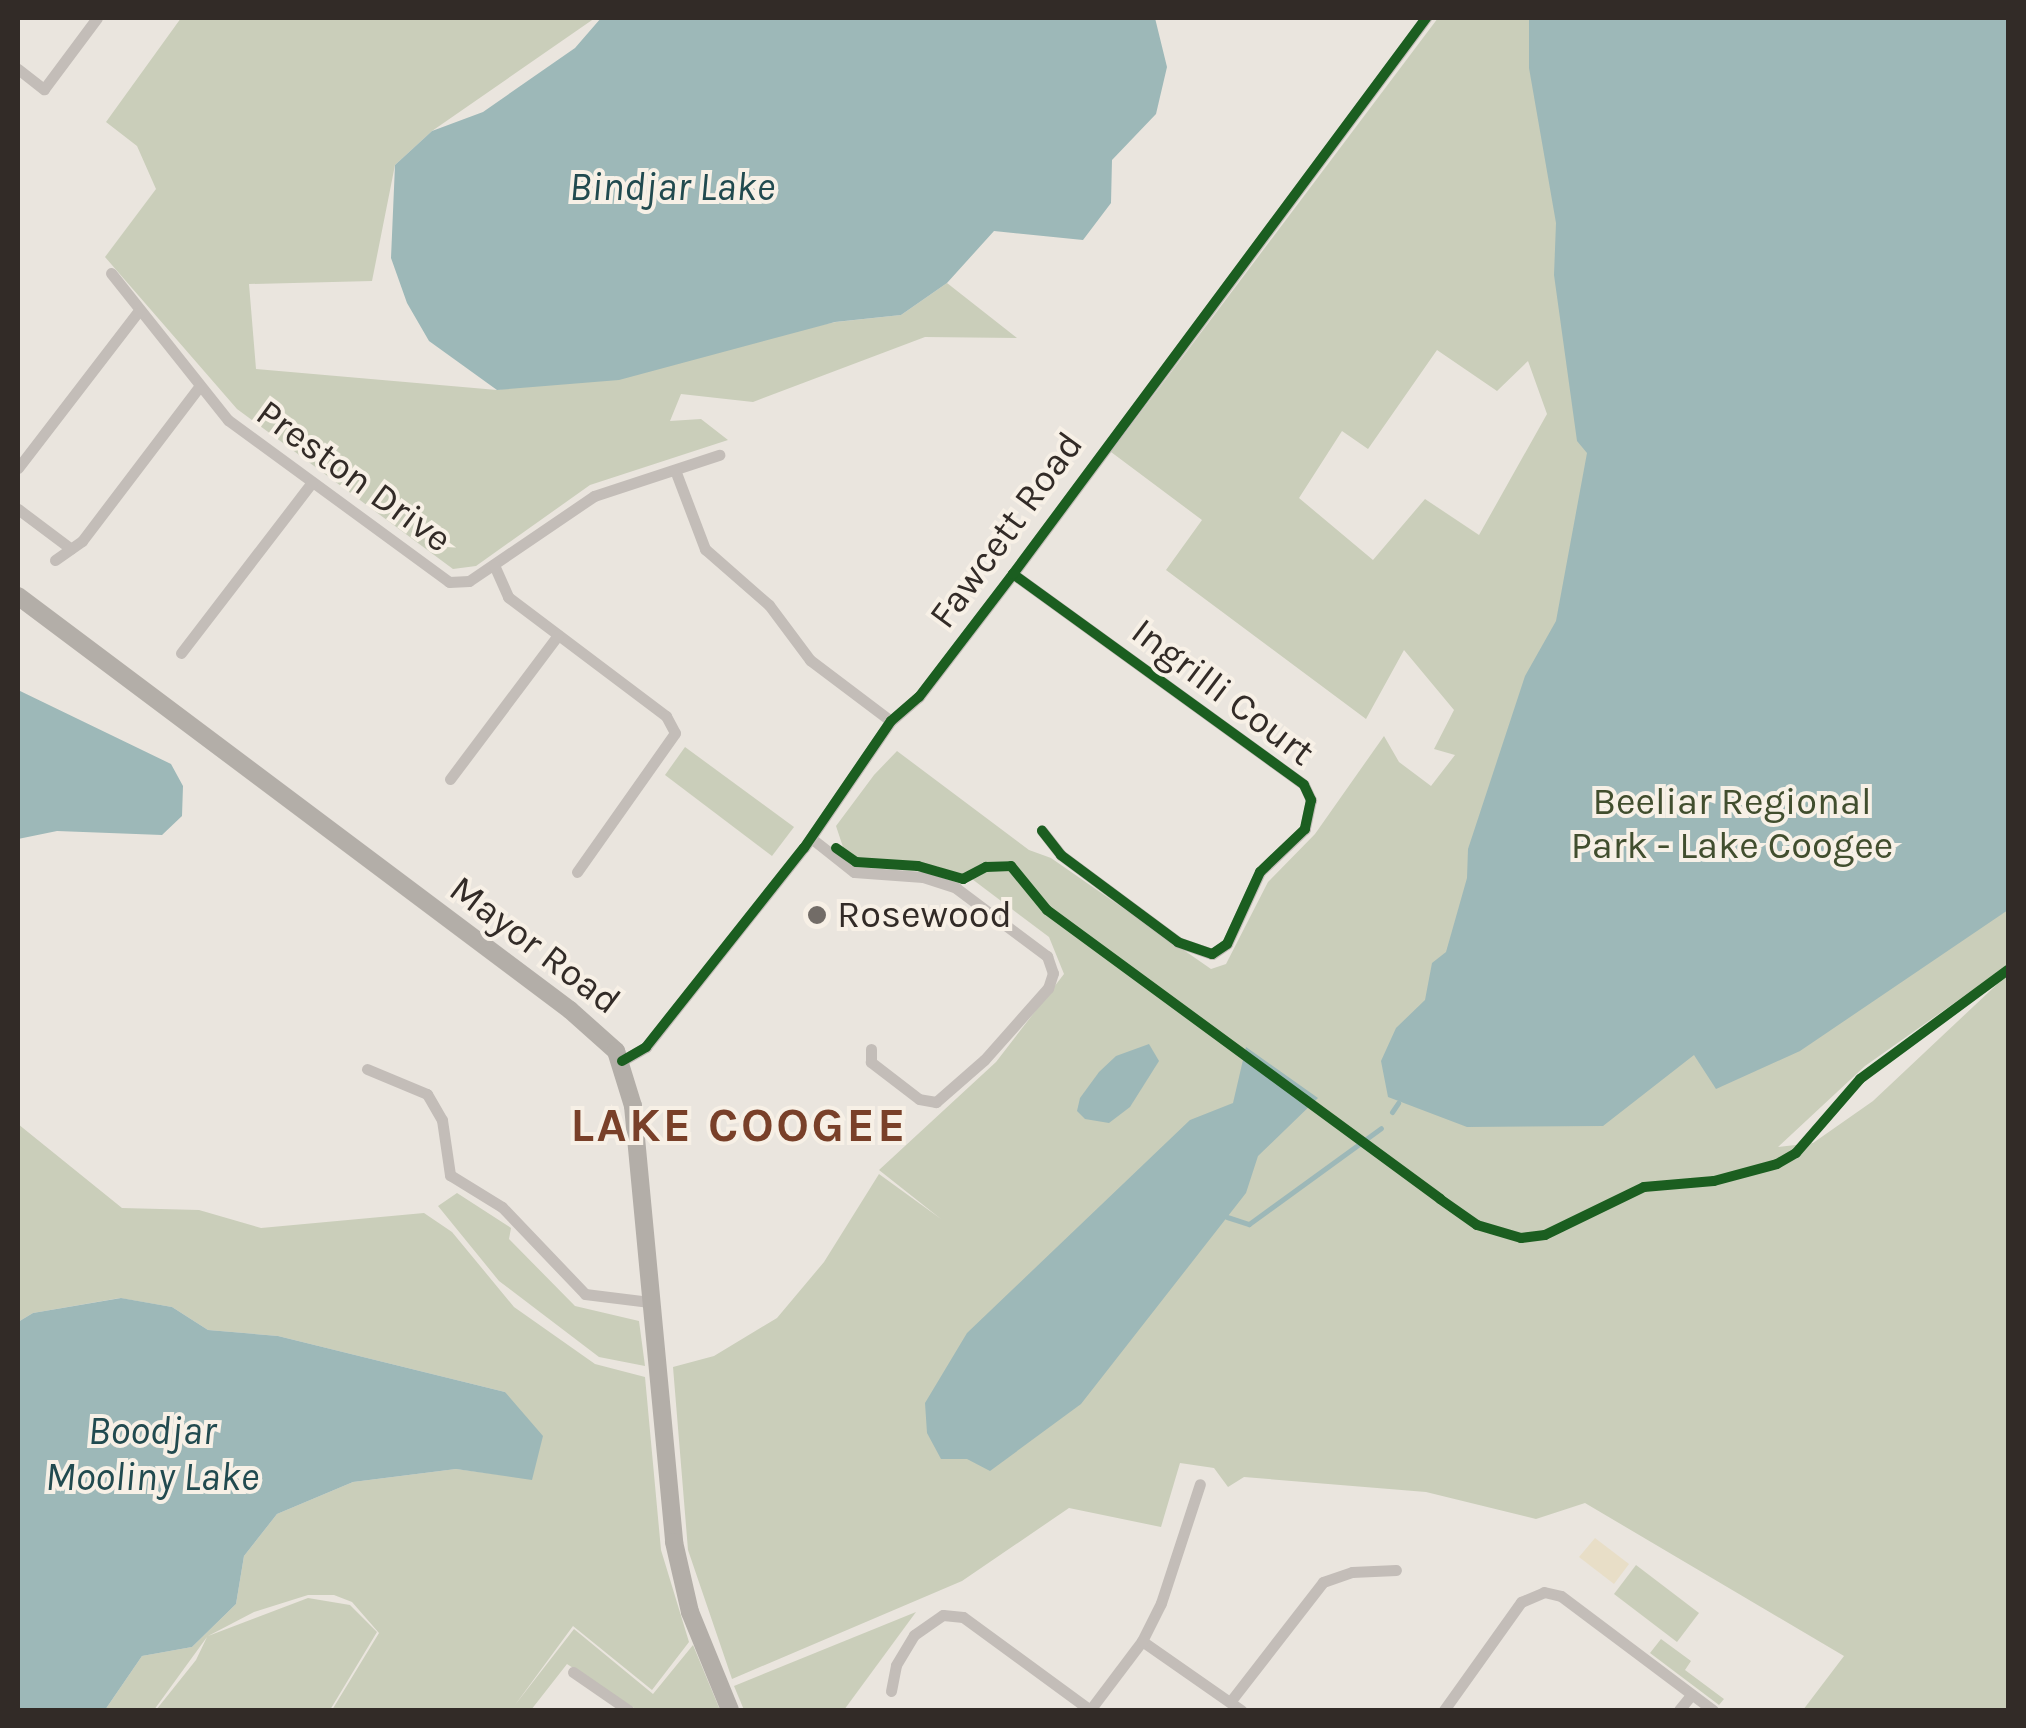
<!DOCTYPE html>
<html>
<head>
<meta charset="utf-8">
<style>
	body { margin:0 }
	#map { position:relative; width:2026px; height:1728px; overflow:hidden; background:#eae5de; font-family:Karla,sans-serif }
	div>[style] { position:absolute }
	.green>* { inset:0; background:#caceba }
	.sand>* { inset:0; background:#e8dec7 }
	.water>* { inset:0; background:#9db8b8 }
	.stream>* { height:5px; margin:-2.5px; padding:0 2.5px; transform-origin:2.5px; border-radius:2.5px; background:#9db8b8 }
	.street>* { height:11px; margin:-5.5px; padding:0 5.5px; transform-origin:5.5px; border-radius:5.5px; background:#c3bdb8 }
	.secondary>* { height:18px; margin:-9px; padding:0 9px; transform-origin:9px; border-radius:9px; background:#b3aea8 }
	.cycleway>* { height:10px; margin:-5px; padding:0 5px; transform-origin:5px; border-radius:5px; background:#1b5e20 }
	.dots>* { width:28px; height:28px; translate:-50% -50%; box-sizing:border-box; border:5px solid #f7f0e6; border-radius:50% }
	span { translate:-50% -50%; white-space:nowrap; text-align:center; line-height:1.15; -webkit-text-stroke:8px #f7f0e6; paint-order:stroke }
	.street-label { font-size:38px; color:#322b27 }
	.park-label { font-size:38px; color:#414e2e }
	.poi-label { font-size:38px; color:#322b27 }
	.left { translate:0 -50%; text-align:left }
	.water-label { font-size:40px; color:#214a4f; font-style:italic }
	.district-label { font-size:48px; color:#794029; font-weight:700; letter-spacing:2.5px }
	.frame { position:absolute; inset:0; border:20px solid #322b27; pointer-events:none }
</style>
</head>
<body>
<div id="map">
	<div class="green">
		<div style="clip-path:polygon(181px 18px,595px 18px,432px 131px,395px 165px,372px 281px,249px 284px,256px 369px,497px 390px,836px 322px,901px 315px,947px 283px,1017px 338px,925px 337px,753px 402px,681px 394px,670px 421px,701px 419px,728px 440px,590px 485px,476px 566px,453px 569px,237px 409px,105px 257px,156px 189px,137px 146px,106px 122px)"></div>
		<div style="clip-path:polygon(evenodd,1438px 18px,2008px 18px,2008px 965px,1865px 1066px,1778px 1147px,1813px 1143px,1873px 1101px,2008px 974px,2008px 1710px,1803px 1710px,1844px 1656px,1585px 1503px,1536px 1519px,1426px 1492px,1244px 1477px,1228px 1487px,1214px 1468px,1180px 1463px,1161px 1527px,1069px 1508px,962px 1581px,732px 1679px,688px 1550px,673px 1367px,714px 1356px,777px 1318px,824px 1262px,879px 1174px,941px 1219px,879px 1170px,996px 1062px,1064px 974px,1049px 937px,972px 879px,936px 866px,862px 860px,844px 850px,836px 826px,874px 775px,897px 751px,1029px 850px,1051px 858px,1211px 969px,1226px 964px,1268px 882px,1315px 834px,1384px 736px,1399px 762px,1431px 786px,1455px 755px,1434px 749px,1454px 710px,1404px 650px,1366px 719px,1166px 570px,1202px 520px,1111px 452px,1438px 18px,1437px 350px,1497px 391px,1528px 361px,1547px 414px,1479px 535px,1425px 499px,1373px 560px,1299px 498px,1342px 431px,1368px 449px,1437px 350px)"></div>
		<div style="clip-path:polygon(685px 747px,794px 827px,772px 856px,665px 775px)"></div>
		<div style="clip-path:polygon(18px 1124px,122px 1208px,199px 1210px,261px 1228px,424px 1213px,452px 1232px,514px 1307px,595px 1364px,645px 1377px,661px 1550px,689px 1642px,652px 1690px,573px 1626px,515px 1705px,574px 1629px,653px 1694px,693px 1645px,720px 1710px,637px 1710px,567px 1664px,531px 1710px,332px 1710px,379px 1633px,352px 1602px,334px 1595px,308px 1595px,254px 1612px,208px 1636px,308px 1598px,350px 1605px,377px 1632px,330px 1710px,156px 1710px,196px 1660px,207px 1637px,154px 1710px,105px 1710px,142px 1656px,192px 1647px,236px 1604px,244px 1556px,277px 1514px,353px 1482px,456px 1469px,532px 1479px,505px 1392px,278px 1336px,208px 1330px,172px 1307px,120px 1298px,33px 1313px,18px 1322px)"></div>
		<div style="clip-path:polygon(457px 1193px,511px 1228px,509px 1239px,575px 1306px,639px 1321px,645px 1366px,599px 1357px,499px 1281px,438px 1206px)"></div>
		<div style="clip-path:polygon(1636px 1565px,1699px 1613px,1677px 1642px,1614px 1594px)"></div>
		<div style="clip-path:polygon(916px 1612px,844px 1710px,744px 1710px,734px 1686px)"></div>
		<div style="clip-path:polygon(1661px 1639px,1691px 1661px,1685px 1670px,1724px 1699px,1719px 1705px,1650px 1653px)"></div>
	</div>
	<div class="sand">
		<div style="clip-path:polygon(1595px 1538px,1629px 1564px,1614px 1584px,1579px 1557px)"></div>
	</div>
	<div class="water">
		<div style="clip-path:polygon(601px 18px,1155px 18px,1167px 67px,1156px 114px,1112px 160px,1111px 203px,1083px 240px,994px 231px,947px 283px,901px 315px,835px 322px,619px 380px,497px 390px,429px 341px,407px 303px,391px 258px,395px 165px,432px 131px,483px 112px,575px 48px)"></div>
		<div style="clip-path:polygon(1529px 18px,2008px 18px,2008px 910px,1800px 1051px,1716px 1089px,1694px 1055px,1603px 1126px,1467px 1127px,1388px 1097px,1381px 1061px,1396px 1028px,1425px 1000px,1432px 963px,1446px 952px,1467px 878px,1468px 849px,1525px 676px,1556px 621px,1587px 453px,1577px 441px,1554px 275px,1556px 223px,1529px 68px)"></div>
		<div style="clip-path:polygon(18px 690px,171px 764px,183px 786px,182px 816px,162px 835px,57px 831px,18px 839px)"></div>
		<div style="clip-path:polygon(1149px 1044px,1159px 1061px,1130px 1107px,1109px 1123px,1085px 1119px,1077px 1111px,1080px 1098px,1099px 1072px,1116px 1056px)"></div>
		<div style="clip-path:polygon(1246px 1047px,1318px 1098px,1258px 1156px,1246px 1193px,1081px 1404px,990px 1471px,967px 1459px,941px 1459px,927px 1433px,925px 1403px,967px 1333px,1190px 1120px,1233px 1103px)"></div>
		<div style="clip-path:polygon(121px 1298px,172px 1307px,208px 1330px,278px 1336px,505px 1392px,543px 1436px,532px 1480px,456px 1469px,353px 1482px,277px 1514px,244px 1556px,236px 1604px,192px 1647px,142px 1656px,105px 1710px,18px 1710px,18px 1322px,33px 1313px)"></div>
	</div>
	<div class="stream">
		<div style="left:1392px;top:1112px;width:11px;rotate:-56deg"></div>
		<div style="left:1227px;top:1217px;width:23px;rotate:18deg"></div>
		<div style="left:1249px;top:1224px;width:163px;rotate:-36deg"></div>
	</div>
	<div class="street">
		<div style="left:18px;top:69px;width:33px;rotate:38deg"></div>
		<div style="left:44px;top:89px;width:89px;rotate:-53.3deg"></div>
		<div style="left:111px;top:273px;width:188px;rotate:51.5deg"></div>
		<div style="left:228px;top:420px;width:274px;rotate:36.2deg"></div>
		<div style="left:449px;top:582px;width:20px;rotate:-3deg"></div>
		<div style="left:469px;top:581px;width:151px;rotate:-34.2deg"></div>
		<div style="left:594px;top:496px;width:132px;rotate:-18.2deg"></div>
		<div style="left:18px;top:468px;width:195px;rotate:-52.5deg"></div>
		<div style="left:675px;top:470px;width:85px;rotate:69.2deg"></div>
		<div style="left:705px;top:549px;width:85px;rotate:41.2deg"></div>
		<div style="left:769px;top:605px;width:69px;rotate:53.3deg"></div>
		<div style="left:810px;top:660px;width:101px;rotate:37deg"></div>
		<div style="left:18px;top:509px;width:66px;rotate:37deg"></div>
		<div style="left:55px;top:560px;width:33px;rotate:-35deg"></div>
		<div style="left:82px;top:541px;width:192px;rotate:-52.8deg"></div>
		<div style="left:494px;top:565px;width:35px;rotate:66deg"></div>
		<div style="left:508px;top:597px;width:198px;rotate:37deg"></div>
		<div style="left:666px;top:716px;width:19px;rotate:62deg"></div>
		<div style="left:675px;top:733px;width:170px;rotate:125.2deg"></div>
		<div style="left:1013px;top:574px;width:359px;rotate:35.9deg"></div>
		<div style="left:1304px;top:785px;width:17px;rotate:65deg"></div>
		<div style="left:1311px;top:800px;width:30px;rotate:102deg"></div>
		<div style="left:1305px;top:829px;width:62px;rotate:136.3deg"></div>
		<div style="left:1260px;top:872px;width:79px;rotate:114.6deg"></div>
		<div style="left:1227px;top:944px;width:18px;rotate:146deg"></div>
		<div style="left:1212px;top:954px;width:36px;rotate:-161deg"></div>
		<div style="left:1178px;top:942px;width:146px;rotate:-143.4deg"></div>
		<div style="left:1061px;top:855px;width:31px;rotate:-128deg"></div>
		<div style="left:181px;top:653px;width:215px;rotate:-52.5deg"></div>
		<div style="left:450px;top:779px;width:180px;rotate:-53.1deg"></div>
		<div style="left:811px;top:838px;width:55px;rotate:38.3deg"></div>
		<div style="left:854px;top:872px;width:69px;rotate:4.1deg"></div>
		<div style="left:923px;top:877px;width:35px;rotate:18deg"></div>
		<div style="left:956px;top:888px;width:114px;rotate:36.8deg"></div>
		<div style="left:1047px;top:956px;width:18px;rotate:71deg"></div>
		<div style="left:1053px;top:973px;width:16px;rotate:108deg"></div>
		<div style="left:1048px;top:988px;width:96px;rotate:131.6deg"></div>
		<div style="left:984px;top:1060px;width:64px;rotate:138.8deg"></div>
		<div style="left:936px;top:1102px;width:17px;rotate:-170deg"></div>
		<div style="left:919px;top:1099px;width:61px;rotate:-142.4deg"></div>
		<div style="left:871px;top:1062px;width:13px;rotate:-90deg"></div>
		<div style="left:622px;top:1061px;width:28px;rotate:-30deg"></div>
		<div style="left:646px;top:1047px;width:254px;rotate:-51.6deg"></div>
		<div style="left:804px;top:848px;width:154px;rotate:-55.6deg"></div>
		<div style="left:891px;top:721px;width:37px;rotate:-41deg"></div>
		<div style="left:919px;top:697px;width:155px;rotate:-52.6deg"></div>
		<div style="left:1013px;top:574px;width:693px;rotate:-53.39deg"></div>
		<div style="left:367px;top:1069px;width:65px;rotate:22.6deg"></div>
		<div style="left:427px;top:1094px;width:30px;rotate:60deg"></div>
		<div style="left:442px;top:1120px;width:56px;rotate:81.7deg"></div>
		<div style="left:450px;top:1175px;width:61px;rotate:31.6deg"></div>
		<div style="left:502px;top:1207px;width:120px;rotate:46.3deg"></div>
		<div style="left:585px;top:1294px;width:65px;rotate:7deg"></div>
		<div style="left:1142px;top:1641px;width:121px;rotate:34.9deg"></div>
		<div style="left:573px;top:1672px;width:67px;rotate:34.6deg"></div>
		<div style="left:891px;top:1691px;width:26px;rotate:-79deg"></div>
		<div style="left:896px;top:1665px;width:35px;rotate:-59deg"></div>
		<div style="left:914px;top:1635px;width:35px;rotate:-35deg"></div>
		<div style="left:943px;top:1615px;width:20px;rotate:6deg"></div>
		<div style="left:963px;top:1617px;width:157px;rotate:36.2deg"></div>
		<div style="left:1230px;top:1702px;width:152px;rotate:-52.2deg"></div>
		<div style="left:1323px;top:1582px;width:31px;rotate:-19deg"></div>
		<div style="left:1352px;top:1572px;width:44px;rotate:-2.6deg"></div>
		<div style="left:1090px;top:1710px;width:86px;rotate:-53deg"></div>
		<div style="left:1142px;top:1641px;width:42px;rotate:-63.4deg"></div>
		<div style="left:1161px;top:1603px;width:125px;rotate:-71.9deg"></div>
		<div style="left:1444px;top:1710px;width:133px;rotate:-54.5deg"></div>
		<div style="left:1521px;top:1602px;width:25px;rotate:-23deg"></div>
		<div style="left:1544px;top:1592px;width:17px;rotate:13deg"></div>
		<div style="left:1561px;top:1596px;width:190px;rotate:36.9deg"></div>
		<div style="left:1679px;top:1710px;width:19px;rotate:-51deg"></div>
	</div>
	<div class="secondary">
		<div style="left:18px;top:596px;width:690px;rotate:36.87deg"></div>
		<div style="left:570px;top:1010px;width:62px;rotate:41.7deg"></div>
		<div style="left:616px;top:1051px;width:58px;rotate:72.8deg"></div>
		<div style="left:633px;top:1106px;width:438px;rotate:84.6deg"></div>
		<div style="left:674px;top:1542px;width:72px;rotate:77.1deg"></div>
		<div style="left:690px;top:1612px;width:106px;rotate:67.8deg"></div>
	</div>
	<div class="cycleway">
		<div style="left:1013px;top:574px;width:359px;rotate:35.9deg"></div>
		<div style="left:1304px;top:785px;width:17px;rotate:65deg"></div>
		<div style="left:1311px;top:800px;width:30px;rotate:102deg"></div>
		<div style="left:1305px;top:829px;width:62px;rotate:136.3deg"></div>
		<div style="left:1260px;top:872px;width:79px;rotate:114.6deg"></div>
		<div style="left:1227px;top:944px;width:18px;rotate:146deg"></div>
		<div style="left:1212px;top:954px;width:36px;rotate:-161deg"></div>
		<div style="left:1178px;top:942px;width:146px;rotate:-143.4deg"></div>
		<div style="left:1061px;top:855px;width:31px;rotate:-128deg"></div>
		<div style="left:836px;top:848px;width:24px;rotate:35deg"></div>
		<div style="left:856px;top:862px;width:62px;rotate:3.7deg"></div>
		<div style="left:918px;top:866px;width:47px;rotate:16.1deg"></div>
		<div style="left:963px;top:879px;width:26px;rotate:-28deg"></div>
		<div style="left:986px;top:867px;width:25px;rotate:-2deg"></div>
		<div style="left:1011px;top:866px;width:57px;rotate:50.7deg"></div>
		<div style="left:1047px;top:910px;width:488px;rotate:36.3deg"></div>
		<div style="left:1440px;top:1199px;width:45px;rotate:35.1deg"></div>
		<div style="left:1477px;top:1225px;width:46px;rotate:16.5deg"></div>
		<div style="left:1521px;top:1238px;width:24px;rotate:-7deg"></div>
		<div style="left:1545px;top:1235px;width:110px;rotate:-25.9deg"></div>
		<div style="left:1644px;top:1187px;width:70px;rotate:-4.9deg"></div>
		<div style="left:1714px;top:1181px;width:65px;rotate:-15.1deg"></div>
		<div style="left:1777px;top:1164px;width:22px;rotate:-30deg"></div>
		<div style="left:1796px;top:1153px;width:98px;rotate:-49.1deg"></div>
		<div style="left:1860px;top:1079px;width:184px;rotate:-36.4deg"></div>
		<div style="left:622px;top:1061px;width:28px;rotate:-30deg"></div>
		<div style="left:646px;top:1047px;width:254px;rotate:-51.6deg"></div>
		<div style="left:804px;top:848px;width:154px;rotate:-55.6deg"></div>
		<div style="left:891px;top:721px;width:37px;rotate:-41deg"></div>
		<div style="left:919px;top:697px;width:155px;rotate:-52.6deg"></div>
		<div style="left:1013px;top:574px;width:693px;rotate:-53.39deg"></div>
	</div>
	<div class="dots">
		<div style="left:817px;top:915px;background:#726c67"></div>
	</div>
	<div class="street-label">
		<span style="left:354px;top:476px;rotate:36deg">Preston Drive</span>
		<span style="left:1006px;top:530px;rotate:-54deg">Fawcett Road</span>
		<span style="left:1223px;top:692px;rotate:37deg">Ingrilli Court</span>
		<span style="left:535px;top:945px;rotate:37deg">Mayor Road</span>
	</div>
	<div class="park-label">
		<span style="left:1732px;top:824px">Beeliar Regional<br>Park - Lake Coogee</span>
	</div>
	<div class="poi-label">
		<span class="left" style="left:837px;top:915px">Rosewood</span>
	</div>
	<div class="water-label">
		<span style="left:672px;top:187px">Bindjar Lake</span>
		<span style="left:152px;top:1454px">Boodjar<br>Mooliny Lake</span>
	</div>
	<div class="district-label">
		<span style="left:739px;top:1126px">LAKE COOGEE</span>
	</div>
	<div class="frame"></div>
</div>
</body>
</html>
